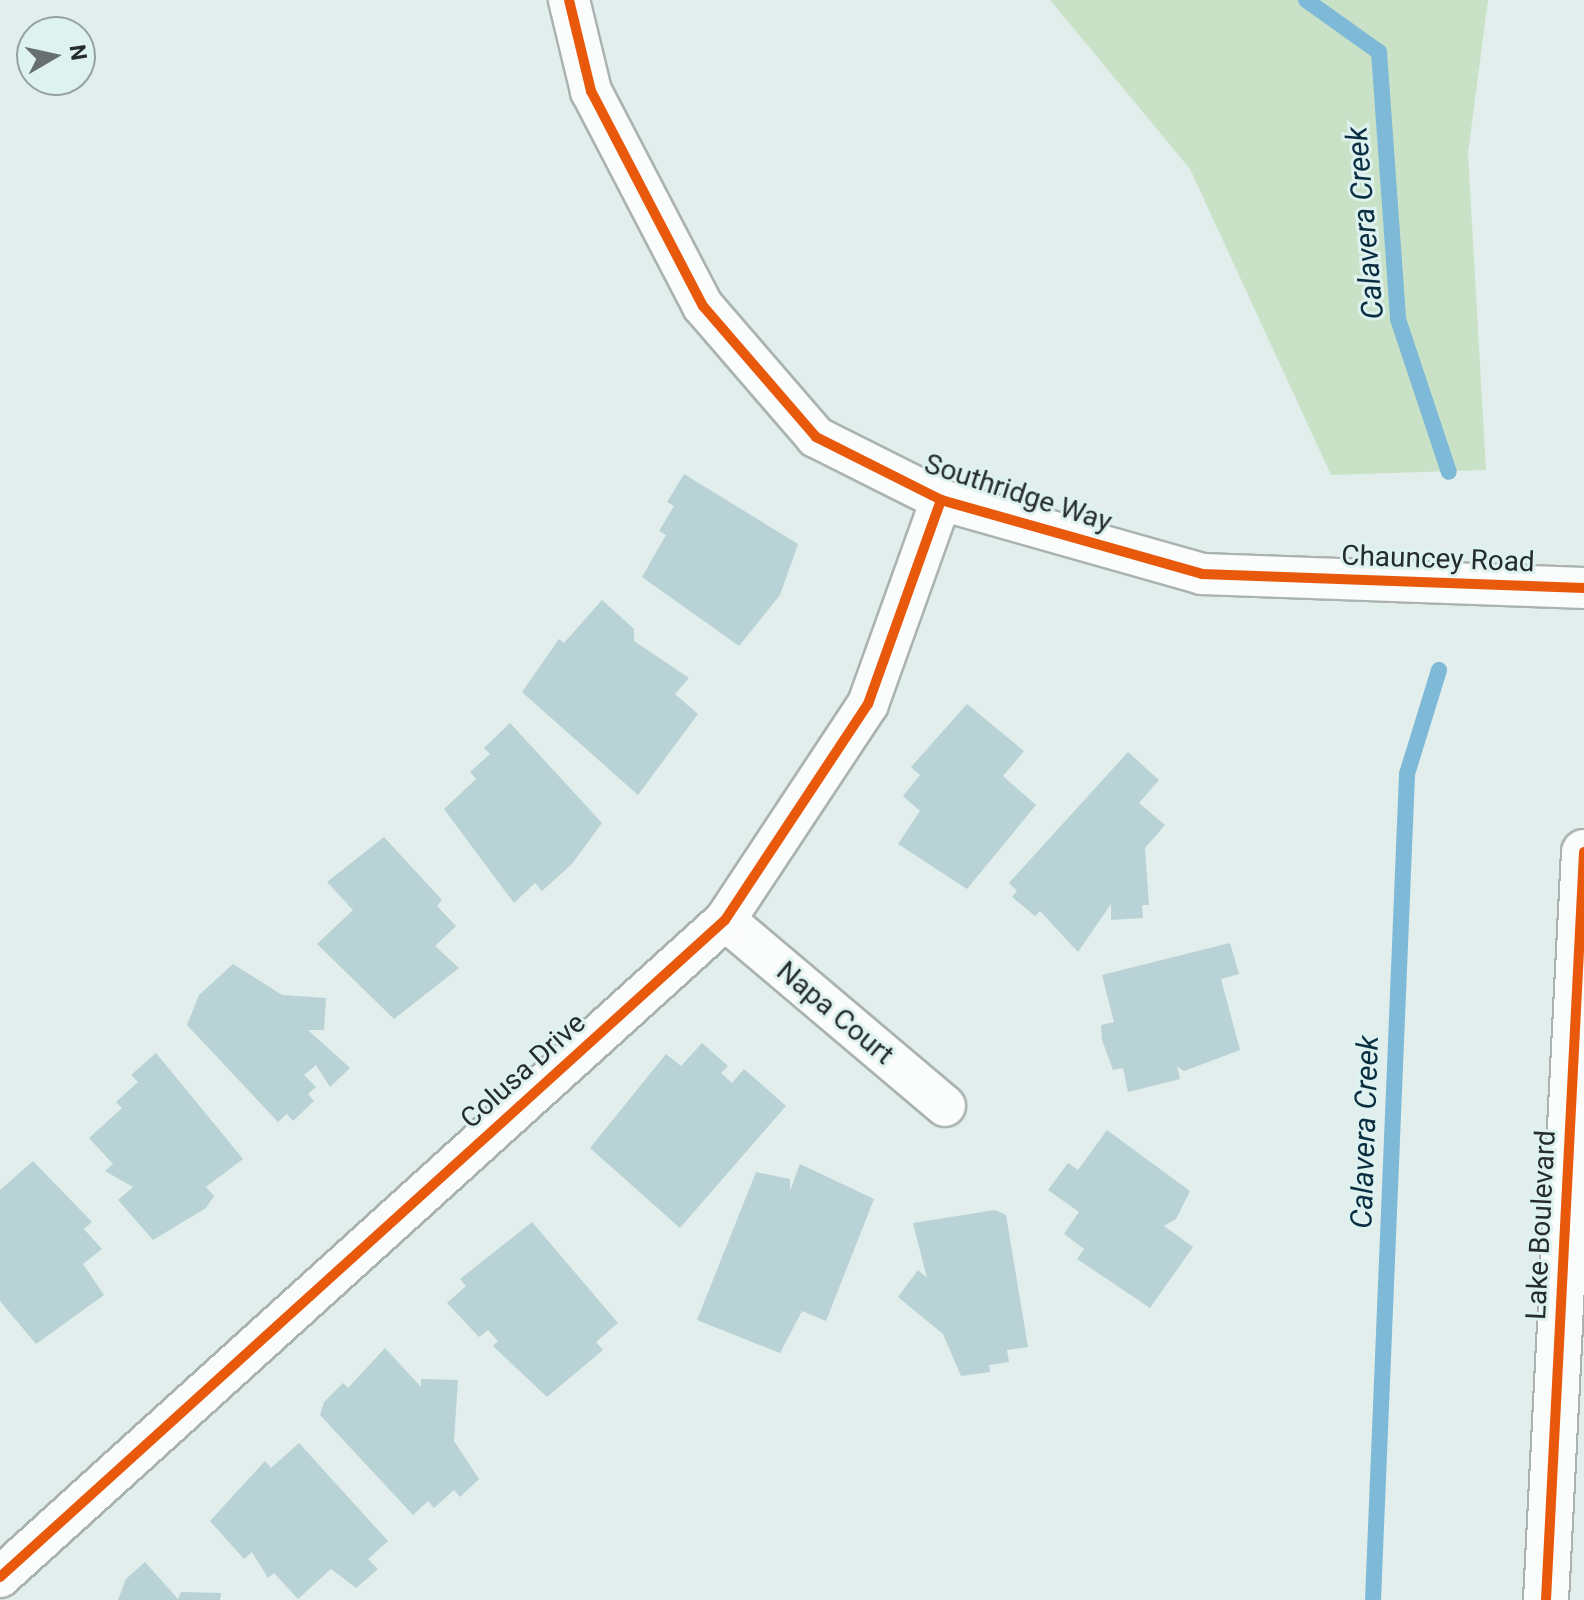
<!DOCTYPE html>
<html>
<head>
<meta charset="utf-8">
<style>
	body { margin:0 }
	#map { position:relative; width:1584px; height:1600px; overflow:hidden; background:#e2eeec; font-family:Roboto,sans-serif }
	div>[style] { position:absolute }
	.green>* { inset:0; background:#c9e2c7 }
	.stream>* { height:16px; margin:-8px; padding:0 8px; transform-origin:8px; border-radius:8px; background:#7eb9d7 }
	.building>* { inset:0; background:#b8d2d5 }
	.roads { filter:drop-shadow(2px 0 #aab3b2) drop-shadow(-2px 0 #aab3b2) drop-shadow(0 2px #aab3b2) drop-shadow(0 -2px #aab3b2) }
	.street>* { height:40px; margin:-20px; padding:0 20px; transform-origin:20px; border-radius:20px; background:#fbfcfc }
	.secondary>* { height:44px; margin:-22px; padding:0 22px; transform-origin:22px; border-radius:22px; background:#fbfcfc }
	.cycleway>* { height:10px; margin:-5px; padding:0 5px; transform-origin:5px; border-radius:5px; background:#e8590c }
	span { translate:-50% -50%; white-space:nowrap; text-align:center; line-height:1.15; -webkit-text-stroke:6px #def2ef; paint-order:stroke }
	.street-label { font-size:28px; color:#252c2b }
	.water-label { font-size:30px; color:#0a2e41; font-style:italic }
	.north { position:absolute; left:16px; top:16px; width:80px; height:80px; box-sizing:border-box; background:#def2ef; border:2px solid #94a3a1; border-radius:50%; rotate:81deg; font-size:22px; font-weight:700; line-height:32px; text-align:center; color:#252c2b }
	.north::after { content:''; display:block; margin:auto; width:28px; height:36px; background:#67706f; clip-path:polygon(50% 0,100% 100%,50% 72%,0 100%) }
</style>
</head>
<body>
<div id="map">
	<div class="green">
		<div style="clip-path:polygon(1050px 0,1488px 0,1468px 153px,1486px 470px,1331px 475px,1190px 169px)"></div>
	</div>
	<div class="stream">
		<div style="left:1306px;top:0;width:90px;rotate:35.5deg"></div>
		<div style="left:1379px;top:52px;width:268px;rotate:85.9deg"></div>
		<div style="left:1398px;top:319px;width:161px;rotate:71.6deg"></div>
		<div style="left:1373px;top:1600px;width:827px;rotate:-87.64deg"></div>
		<div style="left:1407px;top:774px;width:109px;rotate:-72.9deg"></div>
	</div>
	<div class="building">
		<div style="clip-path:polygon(684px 474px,798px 544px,780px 595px,739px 646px,642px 577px,666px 535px,659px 531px,674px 506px,667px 502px)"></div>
		<div style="clip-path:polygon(602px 600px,634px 629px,634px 641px,689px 678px,675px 694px,698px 714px,638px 795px,522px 692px,559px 639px,564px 643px)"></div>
		<div style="clip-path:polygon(967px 704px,1024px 751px,1003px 776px,1036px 805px,967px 889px,898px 844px,920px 811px,903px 796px,920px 775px,911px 767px)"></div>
		<div style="clip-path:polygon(510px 723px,602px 823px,572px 864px,542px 891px,535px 883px,514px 903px,444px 809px,476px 779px,470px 772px,490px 754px,484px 748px)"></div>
		<div style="clip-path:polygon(1128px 752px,1159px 780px,1139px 803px,1165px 825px,1145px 848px,1149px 905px,1142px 905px,1143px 918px,1111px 920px,1111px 904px,1078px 952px,1040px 911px,1035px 916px,1012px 897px,1017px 891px,1009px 883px)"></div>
		<div style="clip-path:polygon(384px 837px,442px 900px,437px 906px,456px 926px,435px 946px,459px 968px,394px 1019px,317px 944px,353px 910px,327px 882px)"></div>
		<div style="clip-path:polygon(1230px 943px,1239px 974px,1221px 979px,1240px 1050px,1184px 1071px,1177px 1066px,1180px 1079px,1128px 1092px,1123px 1068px,1113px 1070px,1102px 1040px,1101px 1025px,1114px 1022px,1102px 975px)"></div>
		<div style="clip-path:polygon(233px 964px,282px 995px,326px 998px,324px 1030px,308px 1030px,350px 1068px,330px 1087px,316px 1065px,304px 1075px,316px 1087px,308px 1094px,314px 1101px,293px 1121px,287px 1114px,278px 1122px,187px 1025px,199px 995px)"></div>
		<div style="clip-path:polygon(702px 1043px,728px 1066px,721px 1073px,732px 1083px,744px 1069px,786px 1106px,680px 1228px,590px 1148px,666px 1054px,681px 1066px)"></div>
		<div style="clip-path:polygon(156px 1053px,243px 1159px,206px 1187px,214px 1196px,206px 1208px,153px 1240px,118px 1200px,133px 1187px,105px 1171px,113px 1164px,89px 1138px,122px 1108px,116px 1102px,138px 1082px,131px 1075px)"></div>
		<div style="clip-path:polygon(1107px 1130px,1190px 1191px,1176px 1219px,1164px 1226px,1193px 1247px,1150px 1308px,1077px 1259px,1084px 1249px,1064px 1234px,1079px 1212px,1048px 1190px,1068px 1163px,1078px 1170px)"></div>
		<div style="clip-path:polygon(33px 1161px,92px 1222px,84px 1229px,102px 1249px,83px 1264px,104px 1295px,36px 1344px,0 1301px,0 1190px)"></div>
		<div style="clip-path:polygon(800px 1164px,874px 1199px,826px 1321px,802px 1311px,780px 1353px,697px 1320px,756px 1172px,790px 1179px,790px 1191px)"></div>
		<div style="clip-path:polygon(995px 1210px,1006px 1215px,1028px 1347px,1007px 1350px,1009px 1362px,989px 1365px,990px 1372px,961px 1376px,943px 1334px,898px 1297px,918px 1270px,927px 1278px,913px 1223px)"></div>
		<div style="clip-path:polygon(532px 1222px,618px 1323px,596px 1342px,603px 1350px,547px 1397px,493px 1346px,498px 1341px,488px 1330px,479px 1337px,447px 1303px,466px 1286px,460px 1279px)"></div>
		<div style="clip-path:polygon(385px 1348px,421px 1387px,421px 1379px,458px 1380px,454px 1441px,479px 1479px,460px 1497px,454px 1490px,434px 1508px,428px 1501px,413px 1515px,320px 1415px,324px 1402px,343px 1383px,348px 1388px)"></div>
		<div style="clip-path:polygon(299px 1443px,388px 1541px,368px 1559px,378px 1569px,356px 1588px,331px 1569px,298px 1599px,274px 1573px,268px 1578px,252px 1552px,244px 1559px,210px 1521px,265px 1461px,271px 1468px)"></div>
		<div style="clip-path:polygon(145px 1562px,178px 1599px,181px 1592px,221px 1593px,220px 1600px,118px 1600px,126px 1579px)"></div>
	</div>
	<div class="roads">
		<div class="street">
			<div style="left:569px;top:0;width:94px;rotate:76.4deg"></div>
			<div style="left:591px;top:91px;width:242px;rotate:62.5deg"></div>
			<div style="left:703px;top:306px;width:173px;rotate:49.2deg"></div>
			<div style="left:816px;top:437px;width:140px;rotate:26.7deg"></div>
			<div style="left:941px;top:500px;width:271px;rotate:15.8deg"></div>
			<div style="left:1202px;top:574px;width:382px;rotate:2.1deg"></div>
			<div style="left:725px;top:920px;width:288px;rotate:40.2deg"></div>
			<div style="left:0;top:1577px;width:978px;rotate:-42.18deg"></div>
			<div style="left:725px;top:920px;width:259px;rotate:-56.5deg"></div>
			<div style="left:868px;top:704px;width:217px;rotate:-70.3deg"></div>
		</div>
		<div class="secondary">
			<div style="left:1546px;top:1600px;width:749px;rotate:-87.09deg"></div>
		</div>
	</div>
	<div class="cycleway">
		<div style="left:569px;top:0;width:94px;rotate:76.4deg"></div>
		<div style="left:591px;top:91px;width:242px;rotate:62.5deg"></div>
		<div style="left:703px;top:306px;width:173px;rotate:49.2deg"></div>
		<div style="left:816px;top:437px;width:140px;rotate:26.7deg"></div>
		<div style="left:941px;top:500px;width:271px;rotate:15.8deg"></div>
		<div style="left:1202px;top:574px;width:382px;rotate:2.1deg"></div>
		<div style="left:0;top:1577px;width:978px;rotate:-42.18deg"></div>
		<div style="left:725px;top:920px;width:259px;rotate:-56.5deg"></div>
		<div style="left:868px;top:704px;width:217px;rotate:-70.3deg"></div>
		<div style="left:1546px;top:1600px;width:749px;rotate:-87.09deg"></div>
	</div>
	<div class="street-label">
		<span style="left:1018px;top:493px;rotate:18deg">Southridge Way</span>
		<span style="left:1438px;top:559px;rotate:2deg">Chauncey Road</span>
		<span style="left:835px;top:1013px;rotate:40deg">Napa Court</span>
		<span style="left:523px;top:1071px;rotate:-42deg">Colusa Drive</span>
		<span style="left:1541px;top:1225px;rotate:-87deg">Lake Boulevard</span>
	</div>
	<div class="water-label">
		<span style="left:1365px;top:223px;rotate:-95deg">Calavera Creek</span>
		<span style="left:1365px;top:1132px;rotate:-88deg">Calavera Creek</span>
	</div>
	<div class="north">N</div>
</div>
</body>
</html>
